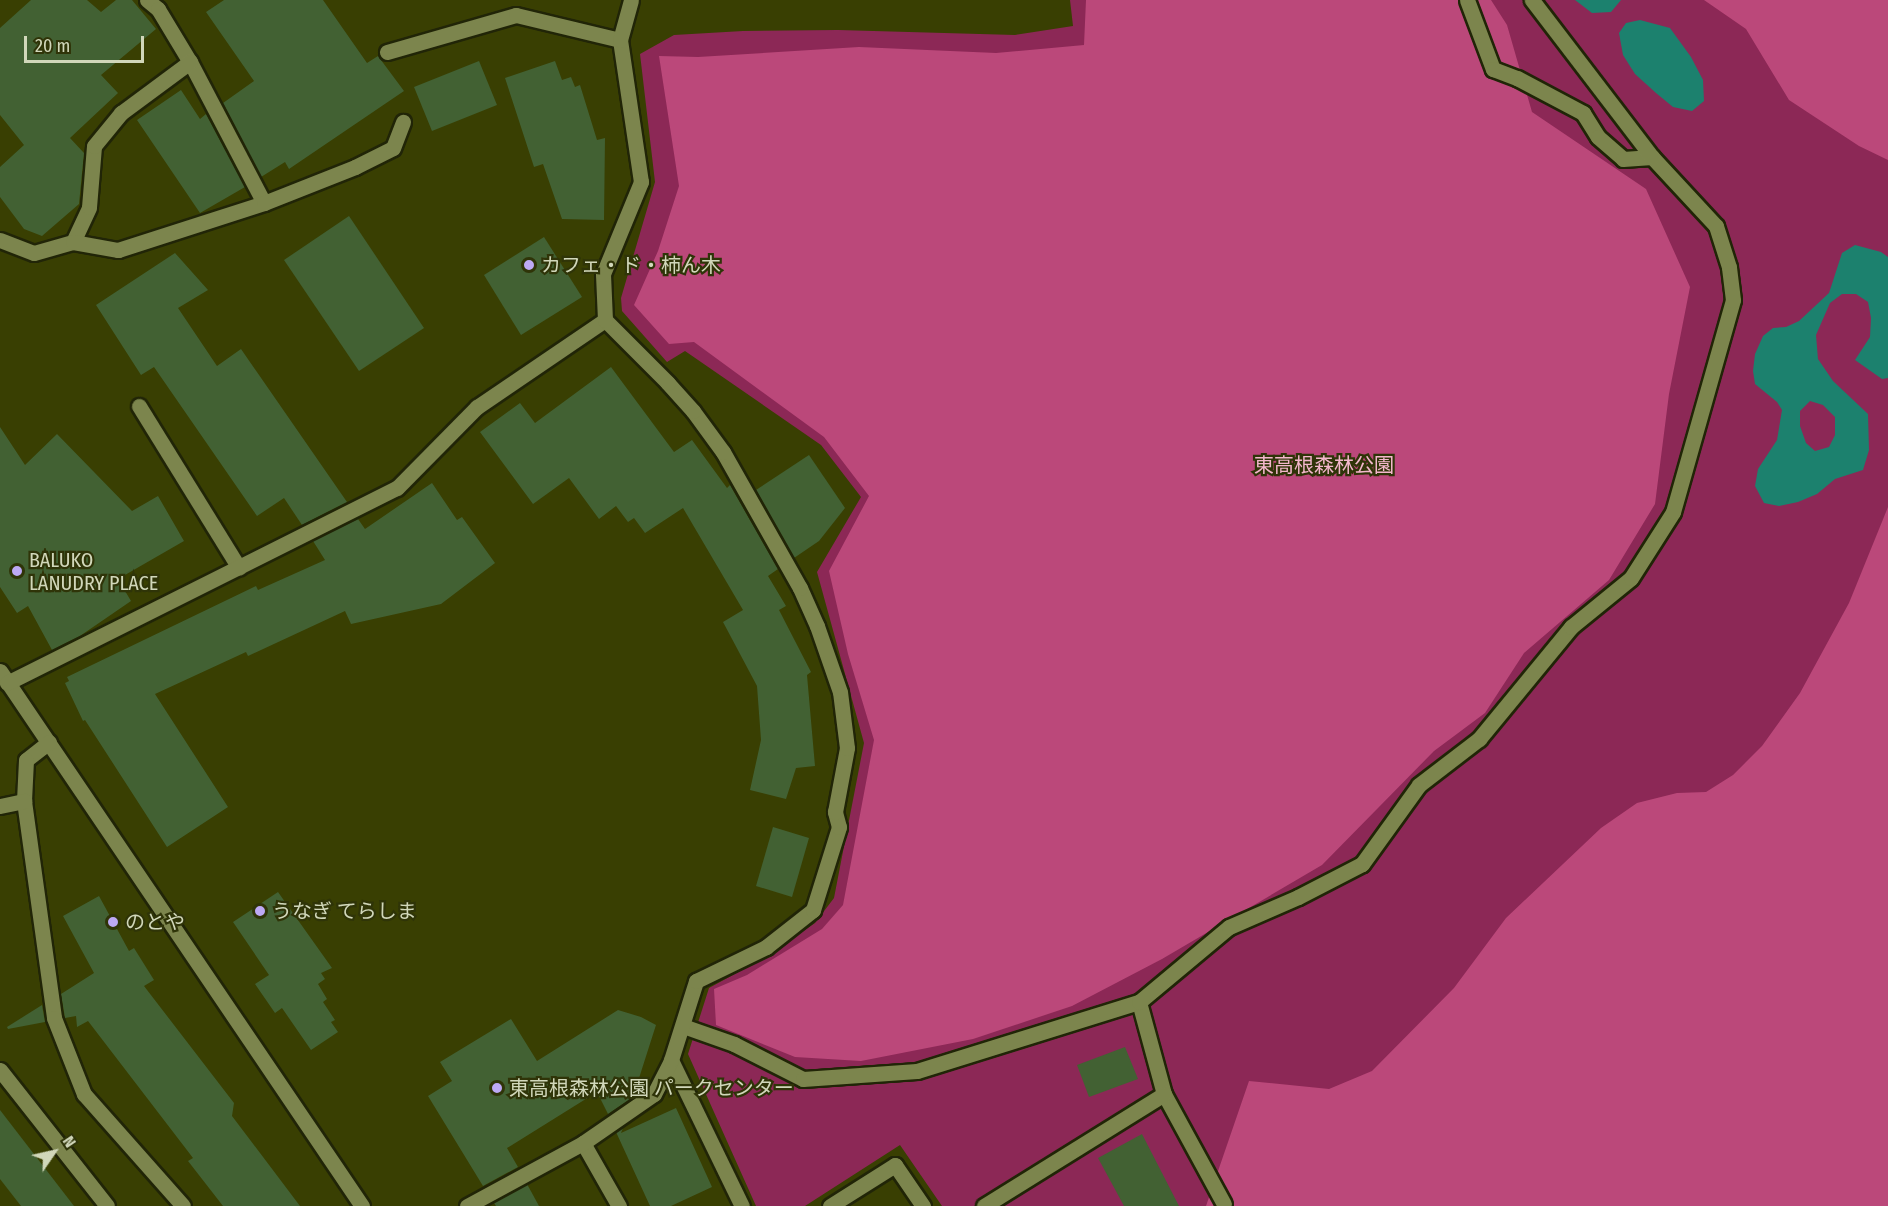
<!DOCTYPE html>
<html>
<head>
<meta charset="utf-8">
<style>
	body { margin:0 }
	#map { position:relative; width:1888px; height:1206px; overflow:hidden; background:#393f02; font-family:"Fira Sans Condensed","Noto Sans JP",sans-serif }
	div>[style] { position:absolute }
	.green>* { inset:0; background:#8c2856 }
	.forest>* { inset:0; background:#bb487a }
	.water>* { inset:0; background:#1c816e }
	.building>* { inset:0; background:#426133 }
	.roads { filter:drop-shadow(2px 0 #212507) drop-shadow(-2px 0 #212507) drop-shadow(0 2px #212507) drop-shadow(0 -2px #212507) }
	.minor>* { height:15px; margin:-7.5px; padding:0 7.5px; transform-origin:7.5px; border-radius:7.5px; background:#7c854d }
	.dots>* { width:16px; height:16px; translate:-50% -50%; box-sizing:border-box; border:3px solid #2f3408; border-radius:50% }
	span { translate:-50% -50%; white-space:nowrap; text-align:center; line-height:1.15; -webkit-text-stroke:4.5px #2f3408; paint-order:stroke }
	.poi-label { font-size:20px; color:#d1d7ba }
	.left { translate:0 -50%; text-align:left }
	.park-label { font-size:20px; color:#f3b7cc }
	.north { position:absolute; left:24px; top:1122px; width:60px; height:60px; -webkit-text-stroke:4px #2f3408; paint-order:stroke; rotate:56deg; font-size:16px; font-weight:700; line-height:24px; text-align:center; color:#d1d7ba }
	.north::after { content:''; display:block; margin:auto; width:21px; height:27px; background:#d1d7ba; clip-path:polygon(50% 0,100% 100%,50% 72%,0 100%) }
	.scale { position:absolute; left:24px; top:36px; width:120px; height:27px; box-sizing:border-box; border:3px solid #d1d7ba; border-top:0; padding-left:8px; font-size:18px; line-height:21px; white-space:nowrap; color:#d1d7ba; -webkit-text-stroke:4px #2f3408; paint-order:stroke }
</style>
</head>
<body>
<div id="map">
	<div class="green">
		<div style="clip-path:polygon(1070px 0,1888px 0,1888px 555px,1793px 764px,1525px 956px,1207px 1206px,942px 1206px,900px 1145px,805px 1206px,756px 1206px,688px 1054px,709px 988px,764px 958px,815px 923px,834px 898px,864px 743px,817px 572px,861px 497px,821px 445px,685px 351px,667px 362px,622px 311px,621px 298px,655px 182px,640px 54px,674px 35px,743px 31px,838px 30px,1015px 35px,1073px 26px)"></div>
	</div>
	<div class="forest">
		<div style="clip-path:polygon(1086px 0,1491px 0,1507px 25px,1532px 112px,1646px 189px,1690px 287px,1669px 394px,1655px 504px,1609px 580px,1524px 653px,1485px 713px,1434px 751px,1322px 865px,1162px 959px,1072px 1006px,973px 1039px,861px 1061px,795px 1057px,716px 1025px,714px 989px,747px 975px,822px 929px,843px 905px,874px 740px,848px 654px,829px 571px,869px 496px,824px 437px,694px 342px,669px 344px,634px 305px,658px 251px,679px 186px,659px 56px,698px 57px,859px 47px,996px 53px,1084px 45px)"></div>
		<div style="clip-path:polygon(1704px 0,1888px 0,1888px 160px,1859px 146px,1789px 100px,1746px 29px)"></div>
		<div style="clip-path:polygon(1888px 507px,1888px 1206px,1206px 1206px,1249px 1081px,1329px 1089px,1372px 1071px,1454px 988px,1506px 918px,1601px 828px,1637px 803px,1677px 793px,1706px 792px,1733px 775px,1762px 746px,1800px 693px,1849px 603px)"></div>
	</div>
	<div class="water">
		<div style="clip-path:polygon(1575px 0,1621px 0,1611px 12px,1592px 13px)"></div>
		<div style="clip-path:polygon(1640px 20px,1670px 28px,1691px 57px,1703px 80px,1704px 101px,1692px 111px,1673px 107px,1656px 93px,1635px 74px,1623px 55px,1619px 33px,1626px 23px)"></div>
		<div style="clip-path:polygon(evenodd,1855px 245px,1881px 252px,1888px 257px,1888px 378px,1882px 379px,1855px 360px,1870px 337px,1871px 318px,1868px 302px,1856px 294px,1842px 294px,1830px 303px,1816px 335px,1818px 359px,1833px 381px,1868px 414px,1869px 450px,1863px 470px,1835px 479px,1817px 494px,1798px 502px,1779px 506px,1764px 503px,1755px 486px,1758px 469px,1777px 440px,1782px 410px,1777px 402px,1755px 384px,1753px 371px,1755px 354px,1763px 336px,1773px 328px,1786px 327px,1799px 321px,1829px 293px,1842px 253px,1855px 245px,1810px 401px,1823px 405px,1835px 417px,1835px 435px,1829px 447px,1815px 451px,1806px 443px,1800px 426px,1800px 411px,1810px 401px)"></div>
	</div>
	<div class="building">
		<div style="clip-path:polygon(31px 0,87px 0,101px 12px,116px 0,132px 0,156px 29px,101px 75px,118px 93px,70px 138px,84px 153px,79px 204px,42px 236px,24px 229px,0 197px,0 167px,24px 145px,0 115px,0 28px)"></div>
		<div style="clip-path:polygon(224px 0,323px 0,367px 63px,378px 56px,404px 91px,289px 169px,285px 162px,261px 177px,223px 103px,254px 81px,206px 12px)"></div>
		<div style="clip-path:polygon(479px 61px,497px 105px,432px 131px,414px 87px)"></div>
		<div style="clip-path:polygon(555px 61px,562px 80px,571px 77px,575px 87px,580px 85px,597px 140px,605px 138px,604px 220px,562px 219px,543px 164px,534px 167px,505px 78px)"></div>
		<div style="clip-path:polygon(181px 90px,200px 119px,206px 114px,245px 187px,200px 213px,137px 120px)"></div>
		<div style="clip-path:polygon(349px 216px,424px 328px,359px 371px,284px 260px)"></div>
		<div style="clip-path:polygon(544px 237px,582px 297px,521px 335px,484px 275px)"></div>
		<div style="clip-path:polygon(175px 253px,208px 290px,178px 308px,217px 366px,241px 349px,347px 502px,302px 525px,284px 498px,257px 516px,154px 367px,141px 375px,96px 305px)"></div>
		<div style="clip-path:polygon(611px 367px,674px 452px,692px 440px,727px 488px,730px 485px,778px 569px,768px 576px,786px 606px,779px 610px,811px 672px,807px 675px,815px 766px,796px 768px,786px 799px,750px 790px,761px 740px,757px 686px,723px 622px,743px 610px,683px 508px,645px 533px,634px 518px,628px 522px,616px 506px,599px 519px,569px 478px,533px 504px,480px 432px,520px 403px,535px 423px)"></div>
		<div style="clip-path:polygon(0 427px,25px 465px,57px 434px,132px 511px,158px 496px,184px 541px,118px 579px,131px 601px,80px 636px,52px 650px,28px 606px,17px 613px,0 587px)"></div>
		<div style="clip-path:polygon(809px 455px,845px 508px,819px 541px,794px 558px,756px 490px)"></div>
		<div style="clip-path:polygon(432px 483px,457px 520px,462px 517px,495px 563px,441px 604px,351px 624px,345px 611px,248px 656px,246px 652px,155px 694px,228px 807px,167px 847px,85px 720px,83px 721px,65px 683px,69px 681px,67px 677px,256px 586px,258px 590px,325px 560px,313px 541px,358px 519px,365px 529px)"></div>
		<div style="clip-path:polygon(773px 827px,809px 838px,792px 897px,756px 886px)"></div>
		<div style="clip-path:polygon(278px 892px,332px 968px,321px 973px,325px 979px,318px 984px,327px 999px,323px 1002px,335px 1020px,331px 1022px,338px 1032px,311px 1050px,282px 1008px,275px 1013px,255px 984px,269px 975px,233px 922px)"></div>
		<div style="clip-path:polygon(99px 896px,129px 951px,134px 948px,154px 980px,144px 986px,234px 1103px,232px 1116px,300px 1206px,223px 1206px,188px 1161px,193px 1158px,88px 1021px,77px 1027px,76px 1016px,65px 1018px,61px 994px,94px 973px,63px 916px)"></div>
		<div style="clip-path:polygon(42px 1005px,45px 1022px,8px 1029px,7px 1027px)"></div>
		<div style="clip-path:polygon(618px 1010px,641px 1017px,656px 1025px,633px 1097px,608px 1114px,597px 1092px,507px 1148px,518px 1167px,483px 1186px,428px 1096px,452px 1081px,440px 1062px,511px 1019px,537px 1061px)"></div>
		<div style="clip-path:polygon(1125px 1047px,1138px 1079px,1089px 1097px,1077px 1065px)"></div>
		<div style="clip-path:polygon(676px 1108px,712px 1187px,671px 1206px,650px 1206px,616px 1132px,623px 1128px,621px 1133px)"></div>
		<div style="clip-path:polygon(0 1110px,74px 1206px,21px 1206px,0 1179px)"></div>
		<div style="clip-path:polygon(1142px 1134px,1179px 1206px,1124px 1206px,1098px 1158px)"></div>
		<div style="clip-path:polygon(527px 1184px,539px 1206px,496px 1206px,494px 1203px)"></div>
	</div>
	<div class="roads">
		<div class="minor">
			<div style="left:147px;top:0;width:14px;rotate:39deg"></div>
			<div style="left:158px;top:9px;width:62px;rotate:58.9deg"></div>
			<div style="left:190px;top:62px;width:159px;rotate:62.3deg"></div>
			<div style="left:1467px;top:0;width:74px;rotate:69.4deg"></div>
			<div style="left:1493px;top:69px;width:26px;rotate:21deg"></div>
			<div style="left:1517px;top:78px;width:75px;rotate:27.9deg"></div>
			<div style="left:1583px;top:113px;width:28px;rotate:58deg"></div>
			<div style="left:1598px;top:137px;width:33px;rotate:41deg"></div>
			<div style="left:1623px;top:159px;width:29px;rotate:-4deg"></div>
			<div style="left:387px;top:52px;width:134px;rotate:-16deg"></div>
			<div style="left:516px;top:15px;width:107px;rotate:13.5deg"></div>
			<div style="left:0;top:240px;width:36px;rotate:21deg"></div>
			<div style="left:34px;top:253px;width:41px;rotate:-15.8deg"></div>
			<div style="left:73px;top:242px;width:38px;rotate:-65deg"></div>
			<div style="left:89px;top:207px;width:61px;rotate:-85.3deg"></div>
			<div style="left:94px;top:146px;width:43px;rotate:-50.7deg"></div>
			<div style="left:121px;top:113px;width:86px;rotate:-36.5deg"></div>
			<div style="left:73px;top:242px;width:46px;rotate:10.1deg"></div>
			<div style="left:118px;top:250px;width:153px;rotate:-17.8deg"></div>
			<div style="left:264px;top:203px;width:98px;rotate:-21.6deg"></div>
			<div style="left:355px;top:167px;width:42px;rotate:-26.6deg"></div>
			<div style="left:393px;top:148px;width:28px;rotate:-69deg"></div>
			<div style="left:139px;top:406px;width:190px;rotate:58.3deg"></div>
			<div style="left:0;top:671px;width:646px;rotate:55.92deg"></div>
			<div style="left:7px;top:683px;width:436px;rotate:-26.6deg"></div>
			<div style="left:397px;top:488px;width:114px;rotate:-45.4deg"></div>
			<div style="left:477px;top:407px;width:155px;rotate:-34.2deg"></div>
			<div style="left:49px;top:742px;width:29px;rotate:142deg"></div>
			<div style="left:26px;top:760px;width:41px;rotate:92.8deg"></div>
			<div style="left:24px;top:801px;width:219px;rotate:82.1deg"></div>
			<div style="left:54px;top:1018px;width:82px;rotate:68.5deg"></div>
			<div style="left:84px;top:1094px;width:149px;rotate:48.5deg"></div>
			<div style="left:0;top:806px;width:25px;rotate:-12deg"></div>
			<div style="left:1139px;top:1002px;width:95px;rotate:74.8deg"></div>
			<div style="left:1164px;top:1094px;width:125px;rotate:61.4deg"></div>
			<div style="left:683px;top:1026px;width:54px;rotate:19.4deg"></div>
			<div style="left:734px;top:1044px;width:77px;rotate:26.9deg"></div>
			<div style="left:803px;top:1079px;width:114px;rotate:-4deg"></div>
			<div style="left:917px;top:1071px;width:232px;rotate:-17.3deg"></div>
			<div style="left:1139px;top:1002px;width:117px;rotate:-39.8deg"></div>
			<div style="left:1229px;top:927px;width:75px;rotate:-23.5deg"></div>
			<div style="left:1298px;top:897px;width:72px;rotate:-27.3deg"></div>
			<div style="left:1362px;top:864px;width:97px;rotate:-54.2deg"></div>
			<div style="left:1419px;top:785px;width:76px;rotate:-37.5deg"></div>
			<div style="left:1479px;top:739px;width:145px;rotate:-50.6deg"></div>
			<div style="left:1571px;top:627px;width:77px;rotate:-39.2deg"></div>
			<div style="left:1631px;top:578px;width:78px;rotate:-57.5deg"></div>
			<div style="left:1673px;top:512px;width:220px;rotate:-74.2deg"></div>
			<div style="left:1733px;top:300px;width:33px;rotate:-97deg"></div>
			<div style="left:1729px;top:267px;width:43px;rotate:-107.6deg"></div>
			<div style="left:1716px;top:226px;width:94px;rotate:-132.8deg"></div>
			<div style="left:1652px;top:157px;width:198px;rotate:-127.4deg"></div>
			<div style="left:671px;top:1060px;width:162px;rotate:64.1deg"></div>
			<div style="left:0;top:1070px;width:173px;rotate:51.8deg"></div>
			<div style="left:583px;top:1143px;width:73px;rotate:60.3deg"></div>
			<div style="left:467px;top:1206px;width:132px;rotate:-28.5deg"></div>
			<div style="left:583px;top:1143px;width:86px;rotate:-34.6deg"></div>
			<div style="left:654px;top:1094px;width:38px;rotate:-63deg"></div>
			<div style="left:671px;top:1060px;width:83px;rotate:-72.4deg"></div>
			<div style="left:696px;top:981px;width:78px;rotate:-25.9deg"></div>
			<div style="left:766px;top:947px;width:60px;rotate:-38.2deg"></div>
			<div style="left:813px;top:910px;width:87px;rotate:-72.6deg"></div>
			<div style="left:839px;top:827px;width:16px;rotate:-105deg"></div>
			<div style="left:835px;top:812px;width:65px;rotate:-79.4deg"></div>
			<div style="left:847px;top:748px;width:56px;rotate:-97.1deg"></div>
			<div style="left:840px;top:692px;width:70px;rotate:-109.2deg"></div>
			<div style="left:817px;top:626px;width:42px;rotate:-114.1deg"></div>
			<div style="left:800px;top:588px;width:156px;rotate:-119.5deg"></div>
			<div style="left:723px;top:452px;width:51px;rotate:-126.2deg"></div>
			<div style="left:693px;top:411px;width:38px;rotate:-132deg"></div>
			<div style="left:668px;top:383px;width:89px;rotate:-135deg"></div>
			<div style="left:605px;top:320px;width:46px;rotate:-92.5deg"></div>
			<div style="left:603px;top:274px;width:100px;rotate:-67.6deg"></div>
			<div style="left:641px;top:182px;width:144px;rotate:-98.4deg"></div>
			<div style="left:620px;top:40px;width:41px;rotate:-74.6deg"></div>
			<div style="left:830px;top:1206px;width:77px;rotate:-32.2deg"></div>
			<div style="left:895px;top:1165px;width:50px;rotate:55.7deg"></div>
			<div style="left:984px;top:1206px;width:212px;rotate:-31.9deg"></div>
		</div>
	</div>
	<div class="dots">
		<div style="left:529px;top:265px;background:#bda9f5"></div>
		<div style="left:17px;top:571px;background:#bda9f5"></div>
		<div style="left:260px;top:911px;background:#bda9f5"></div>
		<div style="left:113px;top:922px;background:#bda9f5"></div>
		<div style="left:497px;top:1088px;background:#bda9f5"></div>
	</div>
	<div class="poi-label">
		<span class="left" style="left:541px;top:265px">カフェ・ド・柿ん木</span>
		<span class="left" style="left:29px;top:572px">BALUKO<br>LANUDRY PLACE</span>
		<span class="left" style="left:272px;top:911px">うなぎ てらしま</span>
		<span class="left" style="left:125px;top:922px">のとや</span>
		<span class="left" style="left:509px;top:1088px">東高根森林公園 パークセンター</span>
	</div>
	<div class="park-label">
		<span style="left:1324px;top:465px">東高根森林公園</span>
	</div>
	<div class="north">N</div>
	<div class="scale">20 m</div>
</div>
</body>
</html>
